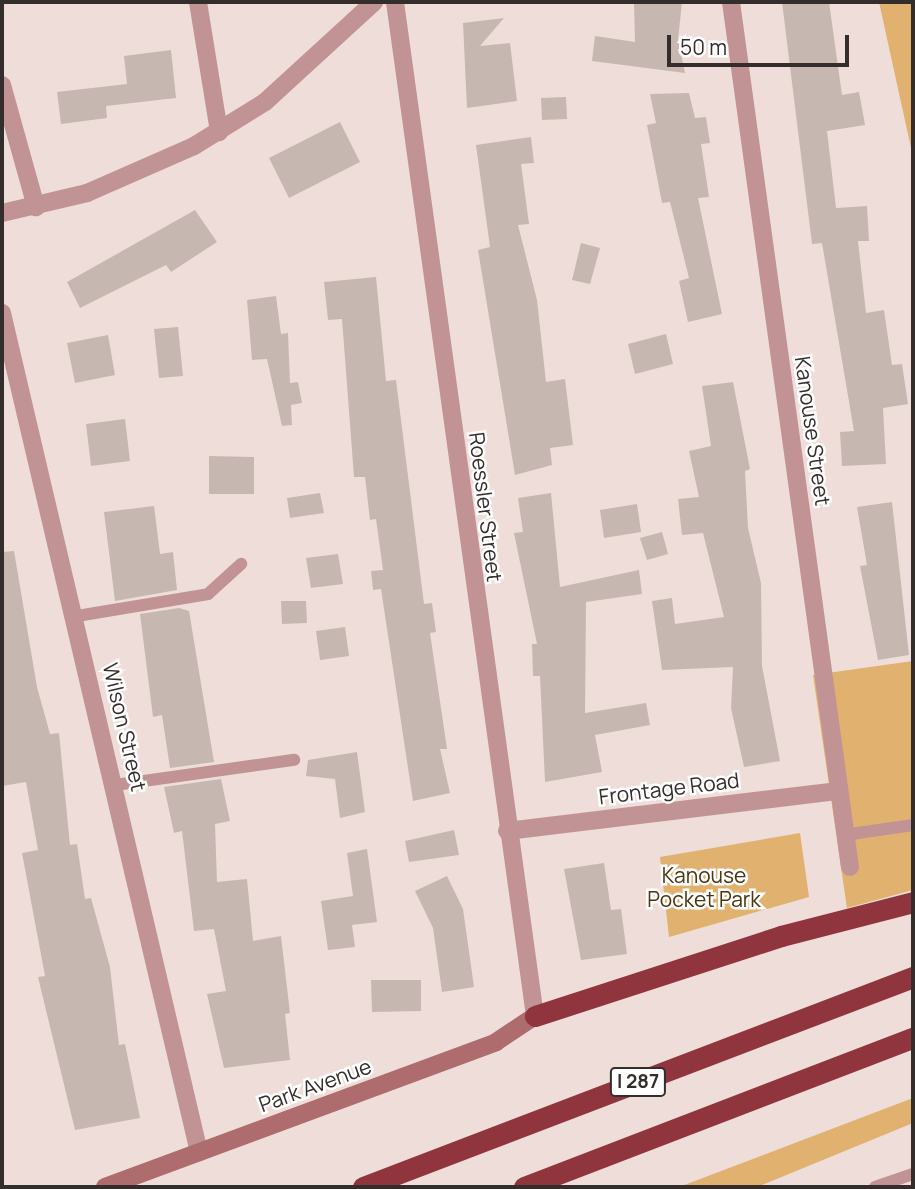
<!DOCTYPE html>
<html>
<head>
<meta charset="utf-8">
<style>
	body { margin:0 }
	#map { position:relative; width:915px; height:1189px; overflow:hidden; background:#efddd9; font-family:Manrope,sans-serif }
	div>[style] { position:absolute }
	.green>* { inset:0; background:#e0b16f }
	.building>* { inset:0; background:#c6b8b0 }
	.lane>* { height:12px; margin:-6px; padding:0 6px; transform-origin:6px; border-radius:6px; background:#c19394 }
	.street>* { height:18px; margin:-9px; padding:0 9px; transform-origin:9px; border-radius:9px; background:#c19394 }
	.secondary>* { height:18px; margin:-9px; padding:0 9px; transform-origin:9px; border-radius:9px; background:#ae6c6f }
	.highway>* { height:21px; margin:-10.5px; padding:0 10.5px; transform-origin:10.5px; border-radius:10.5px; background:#90343e }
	span { translate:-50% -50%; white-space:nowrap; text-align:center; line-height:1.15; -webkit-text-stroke:5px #fff; paint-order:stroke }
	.shield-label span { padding:2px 5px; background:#fff; border:2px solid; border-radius:5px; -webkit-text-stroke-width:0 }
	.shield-label { font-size:19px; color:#332d2b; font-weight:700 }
	.street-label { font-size:21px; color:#332d2b }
	.park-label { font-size:21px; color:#4a330d }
	.frame { position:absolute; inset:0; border:4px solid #332d2b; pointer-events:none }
	.scale { position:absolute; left:667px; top:35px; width:182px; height:32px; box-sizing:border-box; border:4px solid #332d2b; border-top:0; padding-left:9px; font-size:21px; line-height:24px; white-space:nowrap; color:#332d2b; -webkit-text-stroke:5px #fff; paint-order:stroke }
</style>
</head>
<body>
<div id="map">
	<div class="green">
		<div style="clip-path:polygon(879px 2px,913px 2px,913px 157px)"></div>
		<div style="clip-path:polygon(913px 661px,913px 890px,847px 908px,813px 675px)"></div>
		<div style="clip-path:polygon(800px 833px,809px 897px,669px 937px,660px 857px)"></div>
		<div style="clip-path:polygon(913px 1098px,913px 1123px,757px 1187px,679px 1187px)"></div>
	</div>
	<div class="building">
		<div style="clip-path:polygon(682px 2px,678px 40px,685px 73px,592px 61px,595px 36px,635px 42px,634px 3px)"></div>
		<div style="clip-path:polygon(782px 2px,829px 2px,842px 95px,859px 92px,865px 125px,827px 131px,836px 208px,867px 206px,869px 241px,858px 241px,866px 313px,884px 310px,892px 365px,902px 364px,908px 404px,883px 408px,886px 464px,842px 466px,840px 432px,854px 431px,822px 243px,812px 244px)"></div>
		<div style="clip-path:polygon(504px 18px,480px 46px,510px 43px,517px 101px,467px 108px,463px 23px)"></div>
		<div style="clip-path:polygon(171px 50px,176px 98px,106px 106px,107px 118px,61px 124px,57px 92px,127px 84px,124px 56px)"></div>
		<div style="clip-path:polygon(689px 93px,695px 118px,706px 117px,710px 143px,701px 144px,709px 197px,698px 198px,722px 314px,688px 322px,679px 281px,689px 278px,670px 202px,662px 203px,647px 125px,656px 123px,650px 94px)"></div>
		<div style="clip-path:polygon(566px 97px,567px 119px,542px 120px,541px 98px)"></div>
		<div style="clip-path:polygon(340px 122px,360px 162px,289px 198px,269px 158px)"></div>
		<div style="clip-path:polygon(531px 137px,534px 163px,521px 164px,529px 224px,518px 225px,537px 300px,546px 382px,565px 379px,573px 445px,550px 448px,552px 465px,515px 475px,478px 250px,490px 247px,476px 145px)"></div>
		<div style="clip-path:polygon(195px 210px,217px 242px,171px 272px,166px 265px,80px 308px,67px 282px)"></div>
		<div style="clip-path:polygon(581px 243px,600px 248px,590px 284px,572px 280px)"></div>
		<div style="clip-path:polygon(376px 277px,386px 381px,396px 380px,424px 604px,432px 603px,436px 632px,430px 633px,447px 749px,440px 749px,450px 793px,413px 801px,381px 589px,373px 590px,371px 571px,383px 570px,376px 519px,370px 520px,365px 477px,354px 477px,342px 319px,328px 320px,324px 282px)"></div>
		<div style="clip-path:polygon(276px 296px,281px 334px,288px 333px,290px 383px,298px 382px,302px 403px,291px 405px,292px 425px,282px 426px,267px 359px,252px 360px,247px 300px)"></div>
		<div style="clip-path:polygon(178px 327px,183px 376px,159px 378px,154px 329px)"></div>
		<div style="clip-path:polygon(666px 334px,673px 364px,635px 374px,628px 344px)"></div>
		<div style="clip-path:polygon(108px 335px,115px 375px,75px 383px,67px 343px)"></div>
		<div style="clip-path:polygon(733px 382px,750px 469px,745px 471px,748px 528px,761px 583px,762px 666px,780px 761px,744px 767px,731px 708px,733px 667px,662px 670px,652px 601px,672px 598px,675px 624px,724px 617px,703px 533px,682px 535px,678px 499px,699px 497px,689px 451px,711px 446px,702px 386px)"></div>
		<div style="clip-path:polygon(125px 419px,130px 461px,91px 466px,86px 424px)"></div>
		<div style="clip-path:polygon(209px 456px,254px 457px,254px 494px,209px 494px)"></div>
		<div style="clip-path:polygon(320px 493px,324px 513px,290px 518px,287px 498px)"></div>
		<div style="clip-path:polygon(551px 493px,560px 587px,639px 570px,642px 594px,586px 602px,585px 713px,646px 703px,650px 725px,595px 735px,602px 772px,545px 782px,540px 676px,533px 676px,532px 644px,537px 644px,514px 533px,523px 532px,518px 498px)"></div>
		<div style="clip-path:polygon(892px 502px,909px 655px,878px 660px,860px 566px,867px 565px,857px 507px)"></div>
		<div style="clip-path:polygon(637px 504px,641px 532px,604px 538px,600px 510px)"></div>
		<div style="clip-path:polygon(154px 506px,160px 554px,173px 552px,177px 590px,115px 601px,104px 512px)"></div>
		<div style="clip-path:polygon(662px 532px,668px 554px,647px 560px,640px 538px)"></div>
		<div style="clip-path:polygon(14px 551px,37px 687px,50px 734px,59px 733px,70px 845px,77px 844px,85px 899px,91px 898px,110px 967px,119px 1045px,125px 1044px,140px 1118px,75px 1130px,38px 977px,45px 976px,22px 853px,38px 850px,26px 782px,2px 786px,2px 552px)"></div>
		<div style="clip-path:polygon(338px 554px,343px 584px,311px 588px,306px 558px)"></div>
		<div style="clip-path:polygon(281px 601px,306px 601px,307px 623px,282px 624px)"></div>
		<div style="clip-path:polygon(179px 608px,189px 611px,214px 762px,170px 768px,162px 715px,153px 717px,140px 614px)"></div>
		<div style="clip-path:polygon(345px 627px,349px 656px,320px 660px,316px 631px)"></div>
		<div style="clip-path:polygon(357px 752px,365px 812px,340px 818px,335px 779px,306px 776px,308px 760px)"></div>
		<div style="clip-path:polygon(221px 779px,230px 821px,215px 824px,217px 882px,247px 879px,253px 941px,281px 936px,290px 1013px,285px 1014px,290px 1060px,224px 1068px,207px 994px,226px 991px,214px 929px,194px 931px,182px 831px,174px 833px,164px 787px)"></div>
		<div style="clip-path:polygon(454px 830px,459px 855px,409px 862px,405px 841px)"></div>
		<div style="clip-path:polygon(367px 849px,377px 922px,352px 925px,355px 947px,328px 950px,321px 901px,353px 896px,347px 853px)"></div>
		<div style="clip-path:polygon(604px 863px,611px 910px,621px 909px,627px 954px,581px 960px,564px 869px)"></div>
		<div style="clip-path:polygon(447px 876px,463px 909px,474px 987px,442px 992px,433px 928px,415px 891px)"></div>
		<div style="clip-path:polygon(371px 980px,421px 980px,421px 1011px,372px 1012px)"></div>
	</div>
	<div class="lane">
		<div style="left:77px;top:616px;width:133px;rotate:-9.5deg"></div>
		<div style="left:208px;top:594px;width:45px;rotate:-42.3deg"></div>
		<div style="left:115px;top:785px;width:181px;rotate:-8deg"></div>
		<div style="left:844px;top:835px;width:70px;rotate:-8.2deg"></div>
		<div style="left:875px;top:1187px;width:40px;rotate:-18.9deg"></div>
	</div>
	<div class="street">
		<div style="left:198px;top:2px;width:132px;rotate:80.8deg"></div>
		<div style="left:395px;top:2px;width:1024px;rotate:82.14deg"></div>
		<div style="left:731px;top:2px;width:873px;rotate:82.17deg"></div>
		<div style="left:2px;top:85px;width:127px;rotate:74.4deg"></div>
		<div style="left:2px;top:213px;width:87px;rotate:-13.2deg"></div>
		<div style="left:87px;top:193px;width:117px;rotate:-23.7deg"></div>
		<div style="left:194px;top:146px;width:84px;rotate:-31.8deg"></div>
		<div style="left:265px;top:102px;width:148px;rotate:-42.5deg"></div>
		<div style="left:2px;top:313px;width:862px;rotate:76.79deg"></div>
		<div style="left:507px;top:831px;width:332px;rotate:-6.9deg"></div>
	</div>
	<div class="secondary">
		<div style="left:105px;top:1187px;width:417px;rotate:-20.3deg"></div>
		<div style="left:496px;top:1042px;width:47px;rotate:-33.7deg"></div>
	</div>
	<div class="highway">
		<div style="left:535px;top:1016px;width:259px;rotate:-18deg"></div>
		<div style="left:781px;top:936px;width:136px;rotate:-14.4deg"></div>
		<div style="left:363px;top:1187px;width:589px;rotate:-20.9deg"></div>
		<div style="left:524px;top:1187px;width:417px;rotate:-21deg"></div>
	</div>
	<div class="shield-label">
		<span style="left:638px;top:1082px">I 287</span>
	</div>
	<div class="street-label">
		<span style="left:813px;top:431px;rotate:82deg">Kanouse Street</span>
		<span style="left:486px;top:507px;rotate:83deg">Roessler Street</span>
		<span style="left:125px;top:727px;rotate:77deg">Wilson Street</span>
		<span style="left:669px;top:788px;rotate:-7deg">Frontage Road</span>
		<span style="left:315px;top:1085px;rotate:-20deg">Park Avenue</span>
	</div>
	<div class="park-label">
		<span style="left:704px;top:887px">Kanouse<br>Pocket Park</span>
	</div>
	<div class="frame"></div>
	<div class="scale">50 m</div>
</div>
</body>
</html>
